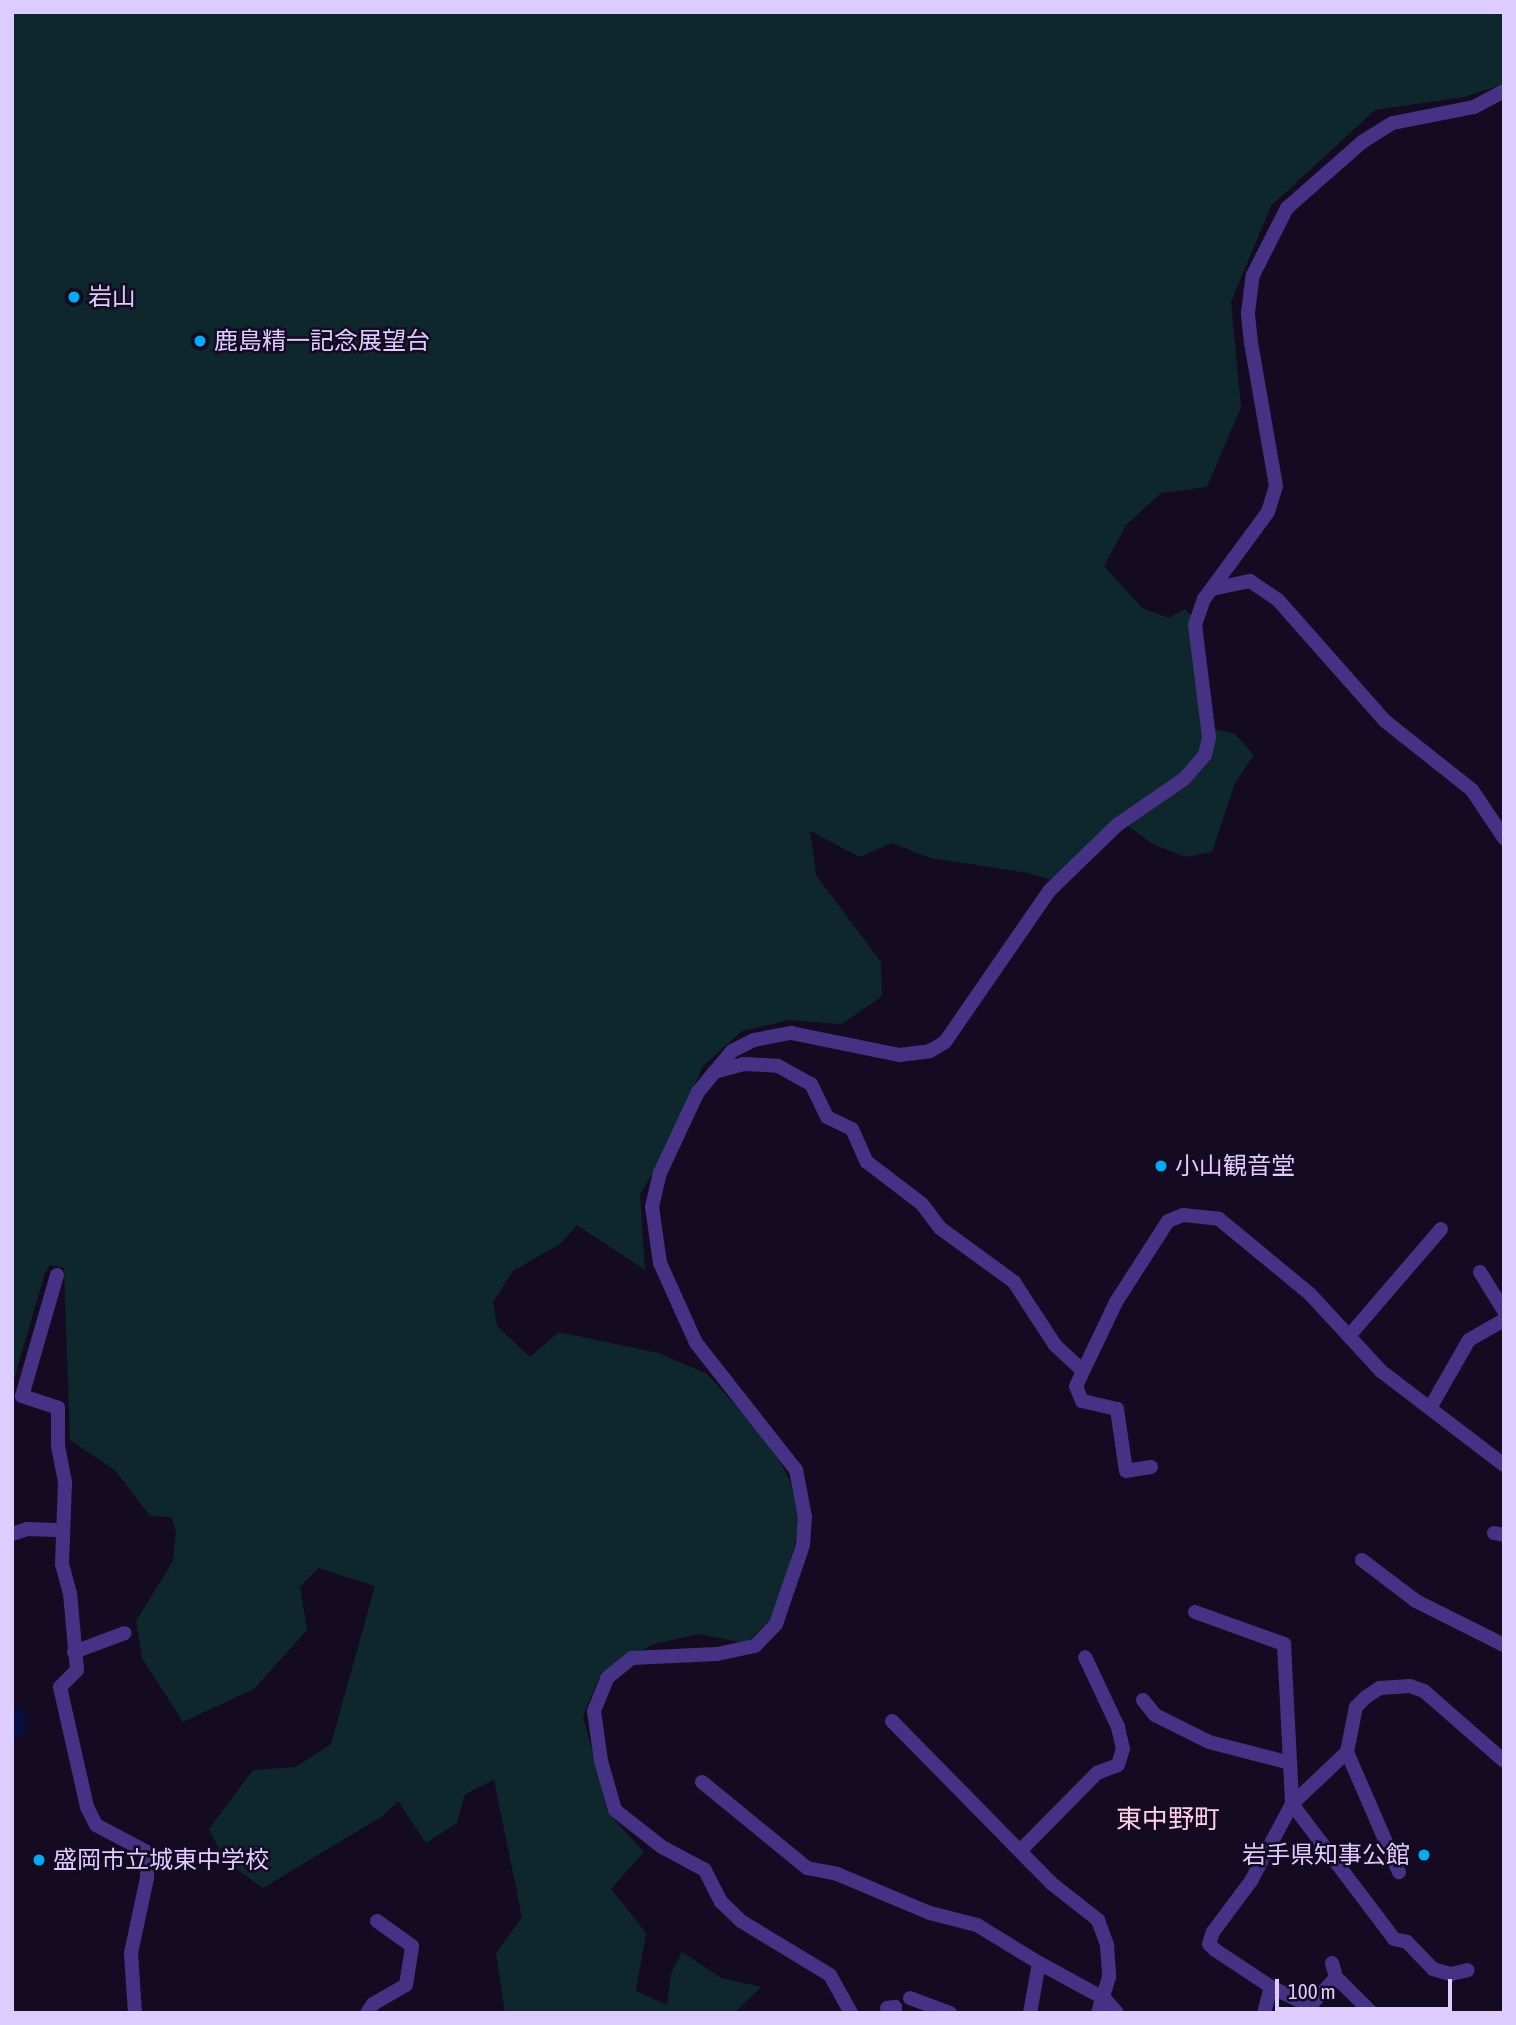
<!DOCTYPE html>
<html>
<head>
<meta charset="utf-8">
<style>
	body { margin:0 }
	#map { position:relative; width:1516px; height:2025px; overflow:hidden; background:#140b22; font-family:"Asap Condensed","Noto Sans JP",sans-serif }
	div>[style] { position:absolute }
	.green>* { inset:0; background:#0e272c }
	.water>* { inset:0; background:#050f41 }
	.street>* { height:14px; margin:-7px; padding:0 7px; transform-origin:7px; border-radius:7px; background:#463285 }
	.dots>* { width:19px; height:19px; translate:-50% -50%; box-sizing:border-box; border:4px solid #140b22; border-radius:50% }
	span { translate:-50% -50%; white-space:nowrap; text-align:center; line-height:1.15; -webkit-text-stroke:5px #140b22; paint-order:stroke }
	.poi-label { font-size:24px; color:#dcccff }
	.left { translate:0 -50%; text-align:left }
	.right { translate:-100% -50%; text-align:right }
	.neighbourhood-label { font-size:26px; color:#ffcee3 }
	.frame { position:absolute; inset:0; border:14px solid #dcccff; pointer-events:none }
	.scale { position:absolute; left:1275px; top:1979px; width:177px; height:32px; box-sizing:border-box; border:4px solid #dcccff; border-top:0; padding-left:9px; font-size:21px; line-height:24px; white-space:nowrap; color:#dcccff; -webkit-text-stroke:5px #140b22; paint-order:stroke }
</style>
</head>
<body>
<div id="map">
	<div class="green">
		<div style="clip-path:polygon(12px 12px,1504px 12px,1504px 84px,1464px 97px,1375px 110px,1271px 206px,1231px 302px,1241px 407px,1207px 487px,1161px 493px,1126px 525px,1104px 566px,1142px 608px,1169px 618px,1184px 609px,1198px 620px,1208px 728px,1234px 733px,1254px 755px,1235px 783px,1212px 852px,1186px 857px,1153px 844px,1121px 821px,1056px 881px,1023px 872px,930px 858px,892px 843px,860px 857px,810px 831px,816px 875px,881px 962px,882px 996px,842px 1024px,789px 1020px,742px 1031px,703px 1066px,662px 1158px,640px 1194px,645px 1270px,577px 1225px,560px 1244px,513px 1271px,493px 1302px,497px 1326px,530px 1357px,559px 1332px,658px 1353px,707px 1374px,770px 1443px,790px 1481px,801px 1522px,774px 1617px,745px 1643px,699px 1634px,651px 1645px,601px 1673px,583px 1716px,608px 1813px,644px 1852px,611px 1889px,646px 1933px,636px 1991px,667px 2005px,671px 1973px,682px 1952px,721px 1978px,761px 1987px,734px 2013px,505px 2013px,496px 1953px,522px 1917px,494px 1780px,465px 1794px,457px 1823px,426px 1843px,398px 1801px,381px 1817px,263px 1888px,224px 1860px,209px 1829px,253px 1770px,296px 1767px,331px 1744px,375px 1586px,318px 1568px,300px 1587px,307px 1630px,254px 1689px,183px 1722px,142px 1658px,136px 1621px,173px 1561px,176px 1531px,171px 1517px,150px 1516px,115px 1470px,70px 1440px,64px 1268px,50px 1265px,45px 1273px,12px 1386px)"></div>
	</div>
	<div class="water">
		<div style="clip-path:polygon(23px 1708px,26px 1735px,12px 1737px,12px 1709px)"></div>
	</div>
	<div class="street">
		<div style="left:1212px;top:589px;width:39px;rotate:-12deg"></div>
		<div style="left:1250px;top:581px;width:34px;rotate:34deg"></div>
		<div style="left:1278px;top:600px;width:162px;rotate:48.5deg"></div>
		<div style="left:1385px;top:721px;width:111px;rotate:38.4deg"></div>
		<div style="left:1472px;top:790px;width:58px;rotate:56.3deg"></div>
		<div style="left:714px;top:1072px;width:30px;rotate:-15deg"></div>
		<div style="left:743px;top:1064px;width:35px;rotate:3deg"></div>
		<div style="left:778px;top:1066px;width:38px;rotate:29deg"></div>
		<div style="left:811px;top:1084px;width:37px;rotate:64deg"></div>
		<div style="left:827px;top:1117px;width:28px;rotate:26deg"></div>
		<div style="left:852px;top:1129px;width:36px;rotate:66deg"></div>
		<div style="left:867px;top:1162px;width:69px;rotate:37.4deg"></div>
		<div style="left:922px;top:1204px;width:30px;rotate:53deg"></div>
		<div style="left:940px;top:1228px;width:92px;rotate:36.1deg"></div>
		<div style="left:1014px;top:1282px;width:75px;rotate:56.9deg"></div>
		<div style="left:1055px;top:1345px;width:35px;rotate:43deg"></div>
		<div style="left:1480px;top:1272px;width:46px;rotate:58.4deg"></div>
		<div style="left:57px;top:1275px;width:126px;rotate:106.1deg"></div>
		<div style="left:22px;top:1396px;width:38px;rotate:18deg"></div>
		<div style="left:58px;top:1408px;width:38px;rotate:90deg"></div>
		<div style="left:58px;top:1446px;width:37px;rotate:79deg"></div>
		<div style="left:65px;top:1482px;width:82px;rotate:92.1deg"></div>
		<div style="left:62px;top:1564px;width:30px;rotate:75deg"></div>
		<div style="left:70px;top:1593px;width:77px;rotate:84.8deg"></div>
		<div style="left:77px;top:1670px;width:24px;rotate:135deg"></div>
		<div style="left:60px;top:1687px;width:123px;rotate:77.3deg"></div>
		<div style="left:87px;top:1807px;width:20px;rotate:63deg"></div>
		<div style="left:96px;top:1825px;width:58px;rotate:27.9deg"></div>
		<div style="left:147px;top:1852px;width:26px;rotate:90deg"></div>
		<div style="left:147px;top:1878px;width:77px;rotate:102deg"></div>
		<div style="left:131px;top:1953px;width:60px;rotate:86.2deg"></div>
		<div style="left:1349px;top:1336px;width:141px;rotate:-49.3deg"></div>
		<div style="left:1430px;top:1408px;width:78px;rotate:-60.2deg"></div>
		<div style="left:1469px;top:1340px;width:40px;rotate:-29.7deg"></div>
		<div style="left:1151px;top:1467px;width:25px;rotate:171deg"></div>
		<div style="left:1126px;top:1471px;width:63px;rotate:-98.3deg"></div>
		<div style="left:1117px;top:1409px;width:36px;rotate:-167deg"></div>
		<div style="left:1082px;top:1401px;width:16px;rotate:-112deg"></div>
		<div style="left:1076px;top:1386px;width:93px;rotate:-64.5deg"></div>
		<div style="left:1116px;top:1302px;width:96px;rotate:-57.3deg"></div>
		<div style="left:1168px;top:1221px;width:16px;rotate:-22deg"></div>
		<div style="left:1183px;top:1215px;width:36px;rotate:6deg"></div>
		<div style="left:1219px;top:1219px;width:118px;rotate:39.5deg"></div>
		<div style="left:1310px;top:1294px;width:105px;rotate:47.3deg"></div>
		<div style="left:1381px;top:1371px;width:155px;rotate:37.4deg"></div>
		<div style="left:1494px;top:1533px;width:10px;rotate:11deg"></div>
		<div style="left:12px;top:1534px;width:16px;rotate:-18deg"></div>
		<div style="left:27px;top:1529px;width:36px;rotate:2deg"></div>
		<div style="left:1362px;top:1560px;width:68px;rotate:37.2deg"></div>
		<div style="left:1416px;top:1601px;width:98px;rotate:26.6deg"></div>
		<div style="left:1195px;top:1612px;width:95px;rotate:19.8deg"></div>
		<div style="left:1284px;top:1644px;width:160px;rotate:87.1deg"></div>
		<div style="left:1292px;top:1804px;width:169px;rotate:52.9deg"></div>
		<div style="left:1394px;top:1939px;width:13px;rotate:13deg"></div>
		<div style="left:1407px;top:1942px;width:37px;rotate:46deg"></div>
		<div style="left:1433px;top:1969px;width:19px;rotate:16deg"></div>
		<div style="left:1451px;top:1974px;width:17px;rotate:-13deg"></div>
		<div style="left:74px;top:1652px;width:54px;rotate:-20.4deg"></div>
		<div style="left:1143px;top:1700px;width:19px;rotate:51deg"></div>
		<div style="left:1155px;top:1715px;width:60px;rotate:26.6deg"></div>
		<div style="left:1209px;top:1742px;width:84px;rotate:14.5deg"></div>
		<div style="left:892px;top:1721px;width:227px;rotate:45.5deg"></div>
		<div style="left:1051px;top:1883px;width:60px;rotate:38.2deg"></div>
		<div style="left:1098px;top:1920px;width:27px;rotate:70deg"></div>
		<div style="left:1107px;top:1945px;width:32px;rotate:86deg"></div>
		<div style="left:1109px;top:1977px;width:38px;rotate:107deg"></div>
		<div style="left:1347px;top:1752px;width:131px;rotate:66.6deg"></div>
		<div style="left:702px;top:1782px;width:136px;rotate:39.3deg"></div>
		<div style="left:807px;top:1868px;width:31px;rotate:11deg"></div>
		<div style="left:837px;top:1874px;width:101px;rotate:22.8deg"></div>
		<div style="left:930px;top:1913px;width:49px;rotate:14.3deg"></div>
		<div style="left:977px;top:1925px;width:73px;rotate:31.5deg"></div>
		<div style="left:1022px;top:1849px;width:107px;rotate:-45.4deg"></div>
		<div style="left:1097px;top:1773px;width:22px;rotate:-21deg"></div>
		<div style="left:1118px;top:1765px;width:17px;rotate:-73deg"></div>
		<div style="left:1123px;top:1749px;width:23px;rotate:-103deg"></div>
		<div style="left:1118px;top:1727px;width:77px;rotate:-115.2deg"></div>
		<div style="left:1332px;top:1963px;width:19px;rotate:74deg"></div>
		<div style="left:910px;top:1998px;width:43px;rotate:20.6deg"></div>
		<div style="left:887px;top:2008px;width:8px;rotate:-7deg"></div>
		<div style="left:895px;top:2007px;width:6px;rotate:90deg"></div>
		<div style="left:367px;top:2013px;width:11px;rotate:-56deg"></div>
		<div style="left:373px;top:2004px;width:38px;rotate:-30deg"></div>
		<div style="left:406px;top:1985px;width:39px;rotate:-81deg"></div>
		<div style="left:412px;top:1946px;width:43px;rotate:-144.5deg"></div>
		<div style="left:851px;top:2013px;width:43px;rotate:-118.9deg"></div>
		<div style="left:830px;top:1975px;width:104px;rotate:-148.8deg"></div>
		<div style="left:741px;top:1921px;width:28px;rotate:-136deg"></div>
		<div style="left:721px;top:1902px;width:36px;rotate:-117deg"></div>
		<div style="left:705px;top:1870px;width:49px;rotate:-151.9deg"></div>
		<div style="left:662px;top:1847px;width:60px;rotate:-141.8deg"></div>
		<div style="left:615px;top:1810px;width:51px;rotate:-105.9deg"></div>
		<div style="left:601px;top:1761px;width:50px;rotate:-98deg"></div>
		<div style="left:594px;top:1711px;width:35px;rotate:-68deg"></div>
		<div style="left:607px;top:1678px;width:32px;rotate:-39deg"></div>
		<div style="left:632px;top:1658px;width:85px;rotate:-2.7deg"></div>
		<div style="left:717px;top:1654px;width:39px;rotate:-12deg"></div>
		<div style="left:755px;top:1646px;width:30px;rotate:-46deg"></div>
		<div style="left:776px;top:1624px;width:83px;rotate:-71.1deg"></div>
		<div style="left:803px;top:1545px;width:28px;rotate:-86deg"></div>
		<div style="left:805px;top:1517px;width:48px;rotate:-100.8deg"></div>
		<div style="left:796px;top:1470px;width:162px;rotate:-128.2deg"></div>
		<div style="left:696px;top:1343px;width:88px;rotate:-114.2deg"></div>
		<div style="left:660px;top:1263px;width:57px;rotate:-98.1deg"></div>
		<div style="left:652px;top:1207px;width:35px;rotate:-77deg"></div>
		<div style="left:660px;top:1173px;width:89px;rotate:-64.9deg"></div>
		<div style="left:698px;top:1092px;width:53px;rotate:-50.3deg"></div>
		<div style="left:732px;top:1051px;width:25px;rotate:-27deg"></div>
		<div style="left:754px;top:1040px;width:38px;rotate:-11deg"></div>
		<div style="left:791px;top:1033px;width:110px;rotate:11.5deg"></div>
		<div style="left:899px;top:1055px;width:31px;rotate:-7deg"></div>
		<div style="left:930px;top:1051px;width:17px;rotate:-31deg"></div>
		<div style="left:945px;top:1042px;width:183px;rotate:-55.4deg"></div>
		<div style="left:1049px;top:891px;width:95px;rotate:-44.1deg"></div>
		<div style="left:1117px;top:825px;width:81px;rotate:-34.5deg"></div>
		<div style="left:1184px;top:779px;width:32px;rotate:-49deg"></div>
		<div style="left:1205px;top:755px;width:18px;rotate:-77deg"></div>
		<div style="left:1209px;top:737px;width:113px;rotate:-97.1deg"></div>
		<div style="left:1195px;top:625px;width:28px;rotate:-71deg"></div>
		<div style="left:1204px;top:599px;width:108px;rotate:-53.7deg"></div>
		<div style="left:1268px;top:512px;width:27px;rotate:-73deg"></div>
		<div style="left:1276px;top:486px;width:145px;rotate:-99.9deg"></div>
		<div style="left:1251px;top:343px;width:30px;rotate:-96deg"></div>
		<div style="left:1248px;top:313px;width:38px;rotate:-83deg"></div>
		<div style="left:1253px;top:275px;width:75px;rotate:-63.1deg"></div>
		<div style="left:1287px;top:208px;width:100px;rotate:-41.3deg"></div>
		<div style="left:1362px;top:142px;width:36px;rotate:-32deg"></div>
		<div style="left:1393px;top:123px;width:83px;rotate:-11.2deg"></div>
		<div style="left:1474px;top:107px;width:34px;rotate:-28deg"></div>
		<div style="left:1030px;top:2013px;width:51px;rotate:-79.8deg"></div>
		<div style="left:1039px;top:1963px;width:75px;rotate:28.6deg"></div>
		<div style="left:1105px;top:1999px;width:18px;rotate:49deg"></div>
		<div style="left:1264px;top:2013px;width:27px;rotate:-75deg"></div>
		<div style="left:1372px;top:2013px;width:45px;rotate:-135deg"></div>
		<div style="left:1340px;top:1981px;width:7px;rotate:180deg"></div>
		<div style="left:1333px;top:1981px;width:34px;rotate:133deg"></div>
		<div style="left:1310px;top:2006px;width:43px;rotate:-154deg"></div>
		<div style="left:1271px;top:1987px;width:67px;rotate:-146.5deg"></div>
		<div style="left:1215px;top:1950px;width:8px;rotate:-135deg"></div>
		<div style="left:1209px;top:1944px;width:13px;rotate:-72deg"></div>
		<div style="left:1213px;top:1932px;width:64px;rotate:-53.3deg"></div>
		<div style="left:1251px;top:1881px;width:87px;rotate:-62deg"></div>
		<div style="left:1292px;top:1804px;width:76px;rotate:-43.4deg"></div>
		<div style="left:1347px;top:1752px;width:46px;rotate:-78.7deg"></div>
		<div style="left:1356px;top:1707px;width:14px;rotate:-45deg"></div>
		<div style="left:1366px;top:1697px;width:17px;rotate:-33deg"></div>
		<div style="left:1380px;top:1688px;width:30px;rotate:-4deg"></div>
		<div style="left:1410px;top:1686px;width:15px;rotate:20deg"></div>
		<div style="left:1424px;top:1691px;width:106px;rotate:41.2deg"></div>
	</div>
	<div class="dots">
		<div style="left:74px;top:297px;background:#00acf7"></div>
		<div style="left:200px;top:341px;background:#00acf7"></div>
		<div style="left:1161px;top:1166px;background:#00acf7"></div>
		<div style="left:1424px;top:1855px;background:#00acf7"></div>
		<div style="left:39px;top:1860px;background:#00acf7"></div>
	</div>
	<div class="poi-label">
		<span class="left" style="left:88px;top:297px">岩山</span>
		<span class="left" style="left:214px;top:341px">鹿島精一記念展望台</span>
		<span class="left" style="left:1175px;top:1166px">小山観音堂</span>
		<span class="right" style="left:1410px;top:1855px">岩手県知事公館</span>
		<span class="left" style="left:53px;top:1860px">盛岡市立城東中学校</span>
	</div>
	<div class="neighbourhood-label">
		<span style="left:1168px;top:1820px">東中野町</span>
	</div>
	<div class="frame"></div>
	<div class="scale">100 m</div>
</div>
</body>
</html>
